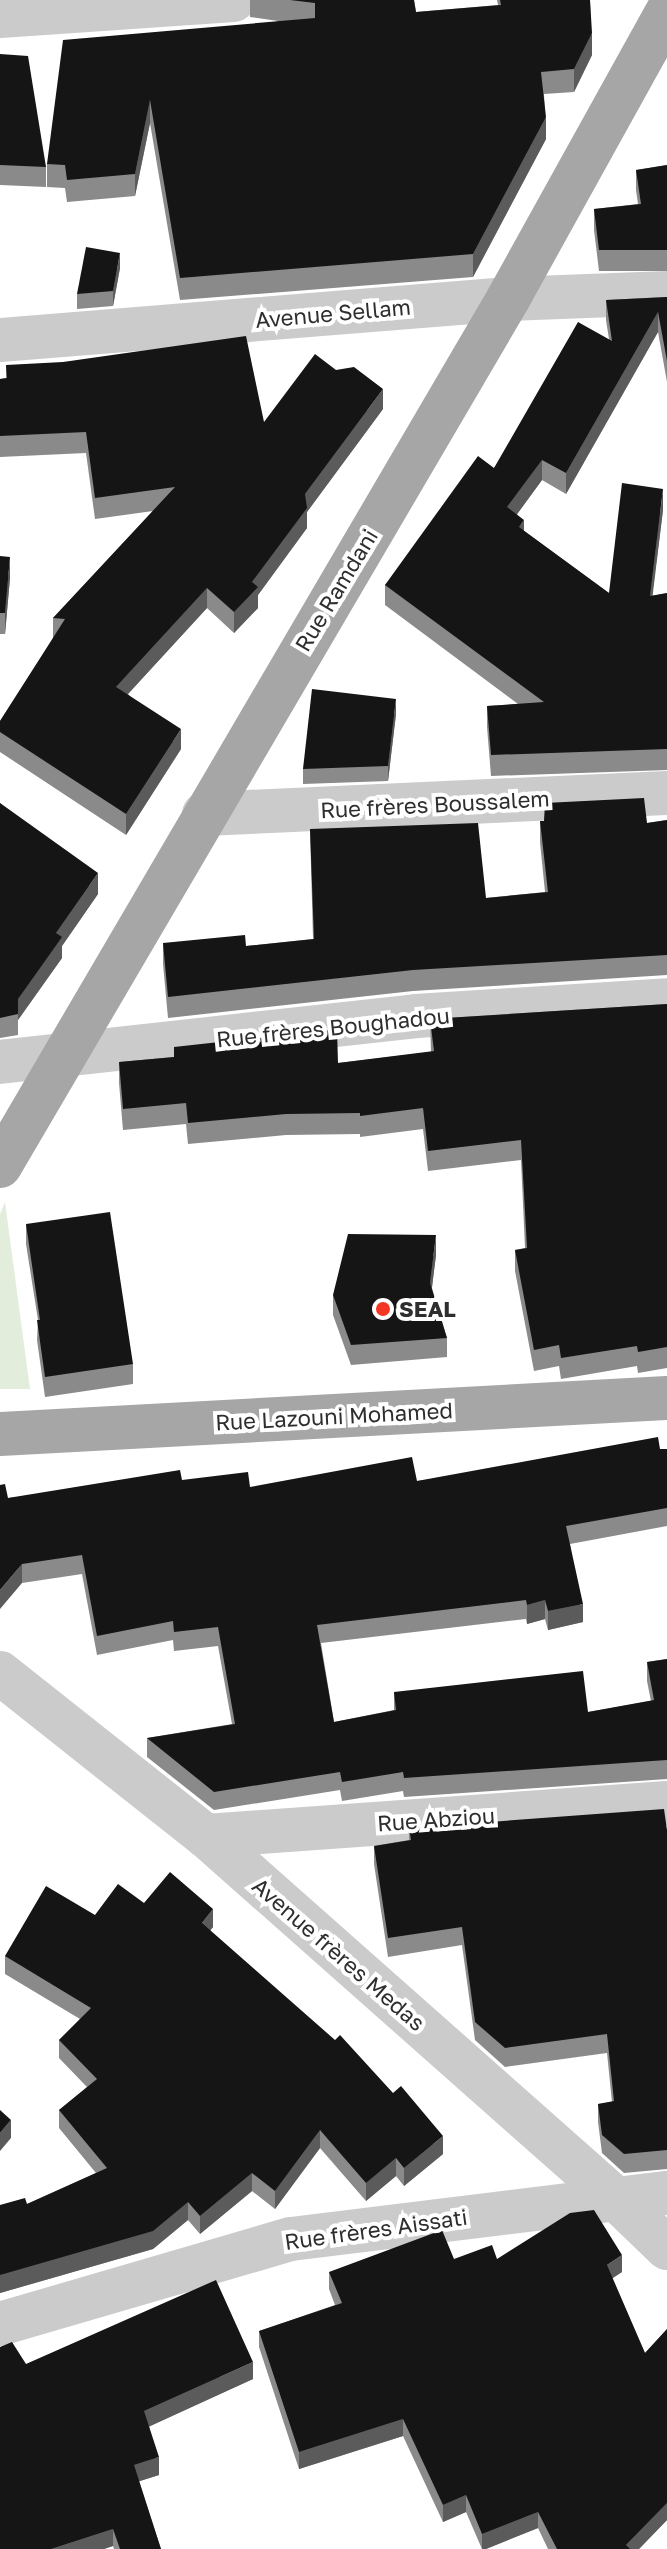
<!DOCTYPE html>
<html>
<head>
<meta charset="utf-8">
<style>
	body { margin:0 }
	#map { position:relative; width:667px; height:2549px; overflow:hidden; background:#fff; font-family:"Golos Text",sans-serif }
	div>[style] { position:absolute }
	.green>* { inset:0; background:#e2eddb }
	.minor>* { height:44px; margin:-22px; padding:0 22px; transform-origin:22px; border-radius:22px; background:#cbcbcb }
	.major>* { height:44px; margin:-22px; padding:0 22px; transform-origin:22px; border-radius:22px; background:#a6a6a6 }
	.wall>* { inset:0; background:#8a8a8a }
	.shaded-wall>* { inset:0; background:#5b5b5b }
	.building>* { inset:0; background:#151515 }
	.dots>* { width:22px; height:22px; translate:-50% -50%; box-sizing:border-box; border:4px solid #fff; border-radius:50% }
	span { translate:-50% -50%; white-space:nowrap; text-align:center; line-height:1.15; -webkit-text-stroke:8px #fff; paint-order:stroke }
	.street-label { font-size:22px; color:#2e2e2e }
	.poi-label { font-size:22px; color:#2e2e2e; font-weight:700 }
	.left { translate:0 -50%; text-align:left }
</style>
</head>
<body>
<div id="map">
	<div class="green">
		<div style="clip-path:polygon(5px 1202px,30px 1389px,0 1389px,0 1214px)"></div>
	</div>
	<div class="minor">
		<div style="left:0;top:16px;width:234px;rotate:-3.9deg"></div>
		<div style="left:0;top:340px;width:510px;rotate:-4.61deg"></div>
		<div style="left:508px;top:299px;width:159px;rotate:-2.2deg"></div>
		<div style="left:204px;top:814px;width:463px;rotate:-2.6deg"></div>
		<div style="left:0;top:1062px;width:419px;rotate:-6.3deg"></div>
		<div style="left:416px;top:1016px;width:252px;rotate:-3.6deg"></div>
		<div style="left:0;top:1673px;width:263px;rotate:38.4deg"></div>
		<div style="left:206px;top:1836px;width:546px;rotate:41.51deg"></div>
		<div style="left:615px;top:2198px;width:72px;rotate:43.9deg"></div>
		<div style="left:206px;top:1836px;width:462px;rotate:-4.1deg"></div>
		<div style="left:0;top:2324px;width:303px;rotate:-16.3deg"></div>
		<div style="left:291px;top:2239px;width:379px;rotate:-7deg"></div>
	</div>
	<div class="major">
		<div style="left:0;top:1166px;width:1005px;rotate:-59.63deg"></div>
		<div style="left:508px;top:299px;width:328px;rotate:-61deg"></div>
		<div style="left:0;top:1434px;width:668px;rotate:-3.09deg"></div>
	</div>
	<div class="wall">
		<div style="clip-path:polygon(250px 0,414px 0,416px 12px,498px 5px,497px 0,590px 0,592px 55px,574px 92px,544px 94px,546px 139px,473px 277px,180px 300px,150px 123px,135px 196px,67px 202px,65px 188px,47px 187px,47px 164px,278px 21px,250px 17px)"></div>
		<div style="clip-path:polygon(0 54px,46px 167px,46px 187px,0 185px)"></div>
		<div style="clip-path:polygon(667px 165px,667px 271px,599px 271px,594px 230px,594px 209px,638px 204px,636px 190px,636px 170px)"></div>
		<div style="clip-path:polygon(120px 268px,113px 306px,77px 309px,77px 294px)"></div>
		<div style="clip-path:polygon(667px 297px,667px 382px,658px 332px,566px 494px,542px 480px,517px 514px,524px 531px,609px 593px,663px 510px,652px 596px,667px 593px,667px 770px,491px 776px,487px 727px,487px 706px,518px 704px,385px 605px,385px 585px,494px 468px,609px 339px,606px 320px,606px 300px)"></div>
		<div style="clip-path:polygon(6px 365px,264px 422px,383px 409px,307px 512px,307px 528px,258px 595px,258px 608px,234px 633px,207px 608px,128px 694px,181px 749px,126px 835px,0 752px,0 721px,53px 639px,53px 618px,153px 511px,95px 519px,86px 453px,0 457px,0 379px,6px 378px)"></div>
		<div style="clip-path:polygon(0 556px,10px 578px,5px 634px,0 634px)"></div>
		<div style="clip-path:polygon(396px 714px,388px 781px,303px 784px,303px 769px)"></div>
		<div style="clip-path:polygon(0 803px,98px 894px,62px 946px,62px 958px,18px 1020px,18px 1035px,0 1038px)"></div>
		<div style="clip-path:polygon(667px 820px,667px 975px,413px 991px,168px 1018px,163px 964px,163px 943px,246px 946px,313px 939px,310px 829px,486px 898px,545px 892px,540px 842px,540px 821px,647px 823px)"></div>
		<div style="clip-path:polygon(667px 1004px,667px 1368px,638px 1373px,637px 1366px,561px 1379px,559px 1366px,534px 1371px,515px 1271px,515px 1250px,525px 1248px,521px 1160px,428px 1171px,423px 1129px,360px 1137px,360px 1134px,286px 1135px,188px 1144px,186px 1124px,123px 1130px,119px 1083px,119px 1062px,174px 1057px,174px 1047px,338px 1063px,431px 1052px,430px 1019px)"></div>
		<div style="clip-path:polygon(26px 1224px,133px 1364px,133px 1384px,45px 1397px,37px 1340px,38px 1320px,26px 1244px)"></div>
		<div style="clip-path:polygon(436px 1255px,432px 1288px,447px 1338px,447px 1357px,351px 1365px,333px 1315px,333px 1295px)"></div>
		<div style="clip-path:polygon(660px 1449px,667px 1449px,667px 1526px,570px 1544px,583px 1622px,548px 1630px,545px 1619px,527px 1624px,526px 1619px,321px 1643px,334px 1722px,394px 1710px,394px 1692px,588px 1712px,651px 1701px,647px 1681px,647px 1662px,667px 1659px,667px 1779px,404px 1797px,403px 1791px,342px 1801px,340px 1790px,214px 1810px,147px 1757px,147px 1738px,232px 1724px,218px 1646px,174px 1651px,173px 1640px,97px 1655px,82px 1574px,22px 1583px,8px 1498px,182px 1480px,250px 1487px,417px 1481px)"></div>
		<div style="clip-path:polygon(409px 1828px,667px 1830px,667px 2169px,624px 2173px,602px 2153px,598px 2122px,598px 2104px,612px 2102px,607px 2053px,505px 2067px,475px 2040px,462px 1945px,388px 1957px,374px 1864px,374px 1846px,409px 1840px)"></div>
		<div style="clip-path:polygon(144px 1903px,213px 1927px,210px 1931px,443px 2154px,404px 2186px,396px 2176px,366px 2201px,320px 2148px,275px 2209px,252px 2191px,200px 2234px,188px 2220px,153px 2249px,0 2293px,0 2205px,27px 2204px,96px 2173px,59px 2128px,59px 2110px,87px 2087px,59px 2058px,59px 2040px,80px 2019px,5px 1974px,5px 1956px,95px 1915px)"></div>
		<div style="clip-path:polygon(454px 2259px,497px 2259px,622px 2272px,612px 2278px,645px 2353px,667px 2329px,667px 2520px,639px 2549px,548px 2549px,538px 2528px,486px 2549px,482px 2549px,466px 2512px,443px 2522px,403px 2436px,299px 2469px,259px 2347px,259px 2331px,335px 2305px,329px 2289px,329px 2272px)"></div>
		<div style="clip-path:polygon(26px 2364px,253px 2379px,149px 2426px,159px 2475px,139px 2481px,161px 2549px,114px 2549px,113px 2546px,104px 2549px,0 2549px)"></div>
	</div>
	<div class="shaded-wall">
		<div style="clip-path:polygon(592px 33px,592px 55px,574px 92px,574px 69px)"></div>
		<div style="clip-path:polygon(150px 100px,150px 123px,135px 196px,135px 174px)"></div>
		<div style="clip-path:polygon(546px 117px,546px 139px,473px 277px,473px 254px)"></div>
		<div style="clip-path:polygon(120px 253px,120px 268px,113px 306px,113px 291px)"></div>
		<div style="clip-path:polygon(658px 312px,658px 332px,566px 494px,566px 473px)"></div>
		<div style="clip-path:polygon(383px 389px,383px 409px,307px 512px,307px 528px,258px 595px,258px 608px,234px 633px,234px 612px,305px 494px)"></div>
		<div style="clip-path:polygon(542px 460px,542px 480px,507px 528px,507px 507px)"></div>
		<div style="clip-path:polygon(663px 489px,663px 510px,650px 617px,650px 596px)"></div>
		<div style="clip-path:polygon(524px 520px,524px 540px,519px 527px)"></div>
		<div style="clip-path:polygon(10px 557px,10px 578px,5px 634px,5px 613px)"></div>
		<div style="clip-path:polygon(207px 588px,207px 608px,116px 707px,116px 687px)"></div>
		<div style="clip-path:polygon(396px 699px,396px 714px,388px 781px,388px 766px)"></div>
		<div style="clip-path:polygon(181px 729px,181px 749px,126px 835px,126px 814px)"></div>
		<div style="clip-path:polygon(98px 873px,98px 894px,62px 946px,62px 958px,18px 1020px,18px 1035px,18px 999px,56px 933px)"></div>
		<div style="clip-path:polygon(436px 1235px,436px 1255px,430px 1302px,430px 1283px)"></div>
		<div style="clip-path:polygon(22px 1564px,22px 1583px,0 1609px,0 1590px)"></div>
		<div style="clip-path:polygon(545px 1600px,545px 1619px,527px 1624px,527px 1605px)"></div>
		<div style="clip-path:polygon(583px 1604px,583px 1622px,548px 1630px,548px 1611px)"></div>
		<div style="clip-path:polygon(213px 1909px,213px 1927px,202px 1941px,202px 1923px)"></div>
		<div style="clip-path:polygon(11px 2120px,11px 2138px,0 2151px,0 2133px)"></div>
		<div style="clip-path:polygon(320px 2130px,320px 2148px,275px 2209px,275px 2191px)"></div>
		<div style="clip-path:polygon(443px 2136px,443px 2154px,404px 2186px,404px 2168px)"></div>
		<div style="clip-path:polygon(396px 2158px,396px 2176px,366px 2201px,366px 2183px)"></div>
		<div style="clip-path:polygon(252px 2173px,252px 2191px,200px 2234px,200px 2216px)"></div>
		<div style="clip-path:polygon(188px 2202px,188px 2220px,153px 2249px,0 2293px,0 2275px)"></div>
		<div style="clip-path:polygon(622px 2255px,622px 2272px,607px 2282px,607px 2265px)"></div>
		<div style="clip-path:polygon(253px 2362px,253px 2379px,144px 2429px,144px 2411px)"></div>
		<div style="clip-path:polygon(403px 2419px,403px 2436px,299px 2469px,299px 2452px)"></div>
		<div style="clip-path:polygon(159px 2457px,159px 2475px,134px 2483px,134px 2465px)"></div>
		<div style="clip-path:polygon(466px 2495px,466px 2512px,443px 2522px,443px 2505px)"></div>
		<div style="clip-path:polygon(667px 2503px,667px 2520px,639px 2549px,626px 2549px,626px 2545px)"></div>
		<div style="clip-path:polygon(538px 2512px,538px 2528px,486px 2549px,482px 2549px,482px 2534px)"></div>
		<div style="clip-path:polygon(113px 2529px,113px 2546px,104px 2549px,51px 2549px)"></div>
	</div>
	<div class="building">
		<div style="clip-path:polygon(290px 0,414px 0,416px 12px,501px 5px,500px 0,590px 0,592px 33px,574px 69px,541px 72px,546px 117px,473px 254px,180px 278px,150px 100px,135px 174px,67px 180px,65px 165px,47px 164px,63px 40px,315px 18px,315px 3px)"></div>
		<div style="clip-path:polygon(0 54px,28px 56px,46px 167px,0 165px)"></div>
		<div style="clip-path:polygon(667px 165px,667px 250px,599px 250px,594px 209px,641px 204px,636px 170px)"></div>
		<div style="clip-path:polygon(86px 247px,120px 253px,113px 291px,77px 294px)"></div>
		<div style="clip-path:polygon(667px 297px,667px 361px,658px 312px,566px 473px,542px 460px,507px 507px,524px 520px,519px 527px,609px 593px,622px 483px,663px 489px,650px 596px,667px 593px,667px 749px,491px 755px,487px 706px,544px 702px,385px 585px,478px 456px,494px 468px,578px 322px,612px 341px,606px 300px)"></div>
		<div style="clip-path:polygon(246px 336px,264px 422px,315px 354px,336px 370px,354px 367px,383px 389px,305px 494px,307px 508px,252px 582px,258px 587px,234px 612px,207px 588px,116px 687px,181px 729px,126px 814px,0 732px,0 721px,65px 619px,53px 618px,175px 487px,95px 498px,86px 432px,0 436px,0 379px,7px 378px,6px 365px,63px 362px)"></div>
		<div style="clip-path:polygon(0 556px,10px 557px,5px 613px,0 613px)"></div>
		<div style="clip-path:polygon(312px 689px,396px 699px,388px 766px,303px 769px)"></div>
		<div style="clip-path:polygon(644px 798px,647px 823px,667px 820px,667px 955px,413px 970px,168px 997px,163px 943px,245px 935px,246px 946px,314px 939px,310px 829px,478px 823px,486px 898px,548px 892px,540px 821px,544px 821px,545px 803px)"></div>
		<div style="clip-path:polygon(0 803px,98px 873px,56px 933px,62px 937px,18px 999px,18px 1014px,0 1018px)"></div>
		<div style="clip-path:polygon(667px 1004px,667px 1347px,638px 1352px,637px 1346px,561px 1358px,559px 1345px,534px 1350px,515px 1250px,527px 1248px,521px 1140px,428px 1151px,423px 1108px,360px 1116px,360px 1113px,286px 1114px,188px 1123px,186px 1103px,123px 1109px,119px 1062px,174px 1057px,174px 1047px,337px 1029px,338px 1063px,434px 1051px,430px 1019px)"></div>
		<div style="clip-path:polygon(110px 1212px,133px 1364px,45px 1377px,37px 1320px,40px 1320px,26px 1224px)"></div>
		<div style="clip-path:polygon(348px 1234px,436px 1235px,430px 1283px,447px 1338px,351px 1345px,333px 1295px)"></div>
		<div style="clip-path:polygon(658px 1437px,660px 1449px,667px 1449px,667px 1508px,566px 1526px,583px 1604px,548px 1611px,545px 1600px,527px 1605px,526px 1600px,317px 1625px,334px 1722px,396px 1710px,394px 1692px,583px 1671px,588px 1712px,654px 1700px,647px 1662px,667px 1659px,667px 1760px,404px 1778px,403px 1772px,342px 1782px,340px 1772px,214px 1792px,147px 1738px,235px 1724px,218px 1627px,174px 1632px,173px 1621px,97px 1636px,82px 1555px,22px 1564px,0 1590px,0 1485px,5px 1484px,8px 1498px,180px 1470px,182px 1480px,248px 1472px,250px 1487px,412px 1457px,417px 1481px)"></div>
		<div style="clip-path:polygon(664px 1809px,667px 1830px,667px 2150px,624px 2154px,602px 2135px,598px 2104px,614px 2101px,607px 2034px,505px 2048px,475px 2022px,462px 1927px,388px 1938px,374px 1846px,411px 1840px,409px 1828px)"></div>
		<div style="clip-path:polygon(170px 1872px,213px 1909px,202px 1923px,335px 2040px,340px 2035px,393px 2093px,401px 2086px,443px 2136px,404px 2168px,396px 2158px,366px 2183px,320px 2130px,275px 2191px,252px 2173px,200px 2216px,188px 2202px,153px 2231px,0 2275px,0 2205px,25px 2198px,27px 2204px,107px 2168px,59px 2110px,97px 2079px,59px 2040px,91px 2008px,5px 1956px,46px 1886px,95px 1915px,118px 1884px,144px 1903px)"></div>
		<div style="clip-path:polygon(0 2110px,11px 2120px,0 2133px)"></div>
		<div style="clip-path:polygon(594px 2210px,622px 2255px,607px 2265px,645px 2353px,667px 2329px,667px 2503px,626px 2545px,630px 2549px,557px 2549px,538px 2512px,482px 2534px,466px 2495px,443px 2505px,403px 2419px,299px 2452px,259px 2331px,342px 2303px,329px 2272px,442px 2230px,454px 2259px,492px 2245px,497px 2259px,570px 2213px)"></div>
		<div style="clip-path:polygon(216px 2280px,253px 2362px,144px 2411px,159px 2457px,134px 2465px,161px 2549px,120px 2549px,113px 2529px,51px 2549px,0 2549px,0 2347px,12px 2342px,26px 2364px)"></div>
	</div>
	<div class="dots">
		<div style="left:383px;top:1309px;background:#f43522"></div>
	</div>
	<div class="street-label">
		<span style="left:333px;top:313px;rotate:-5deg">Avenue Sellam</span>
		<span style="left:336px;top:590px;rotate:-59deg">Rue Ramdani</span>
		<span style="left:435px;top:804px;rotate:-3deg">Rue frères Boussalem</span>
		<span style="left:333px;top:1027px;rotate:-6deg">Rue frères Boughadou</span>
		<span style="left:334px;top:1416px;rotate:-3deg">Rue Lazouni Mohamed</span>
		<span style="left:436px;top:1819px;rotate:-4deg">Rue Abziou</span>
		<span style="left:339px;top:1954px;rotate:41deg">Avenue frères Medas</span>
		<span style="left:376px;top:2229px;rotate:-8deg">Rue frères Aissati</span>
	</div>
	<div class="poi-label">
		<span class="left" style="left:399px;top:1309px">SEAL</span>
	</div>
</div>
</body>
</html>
